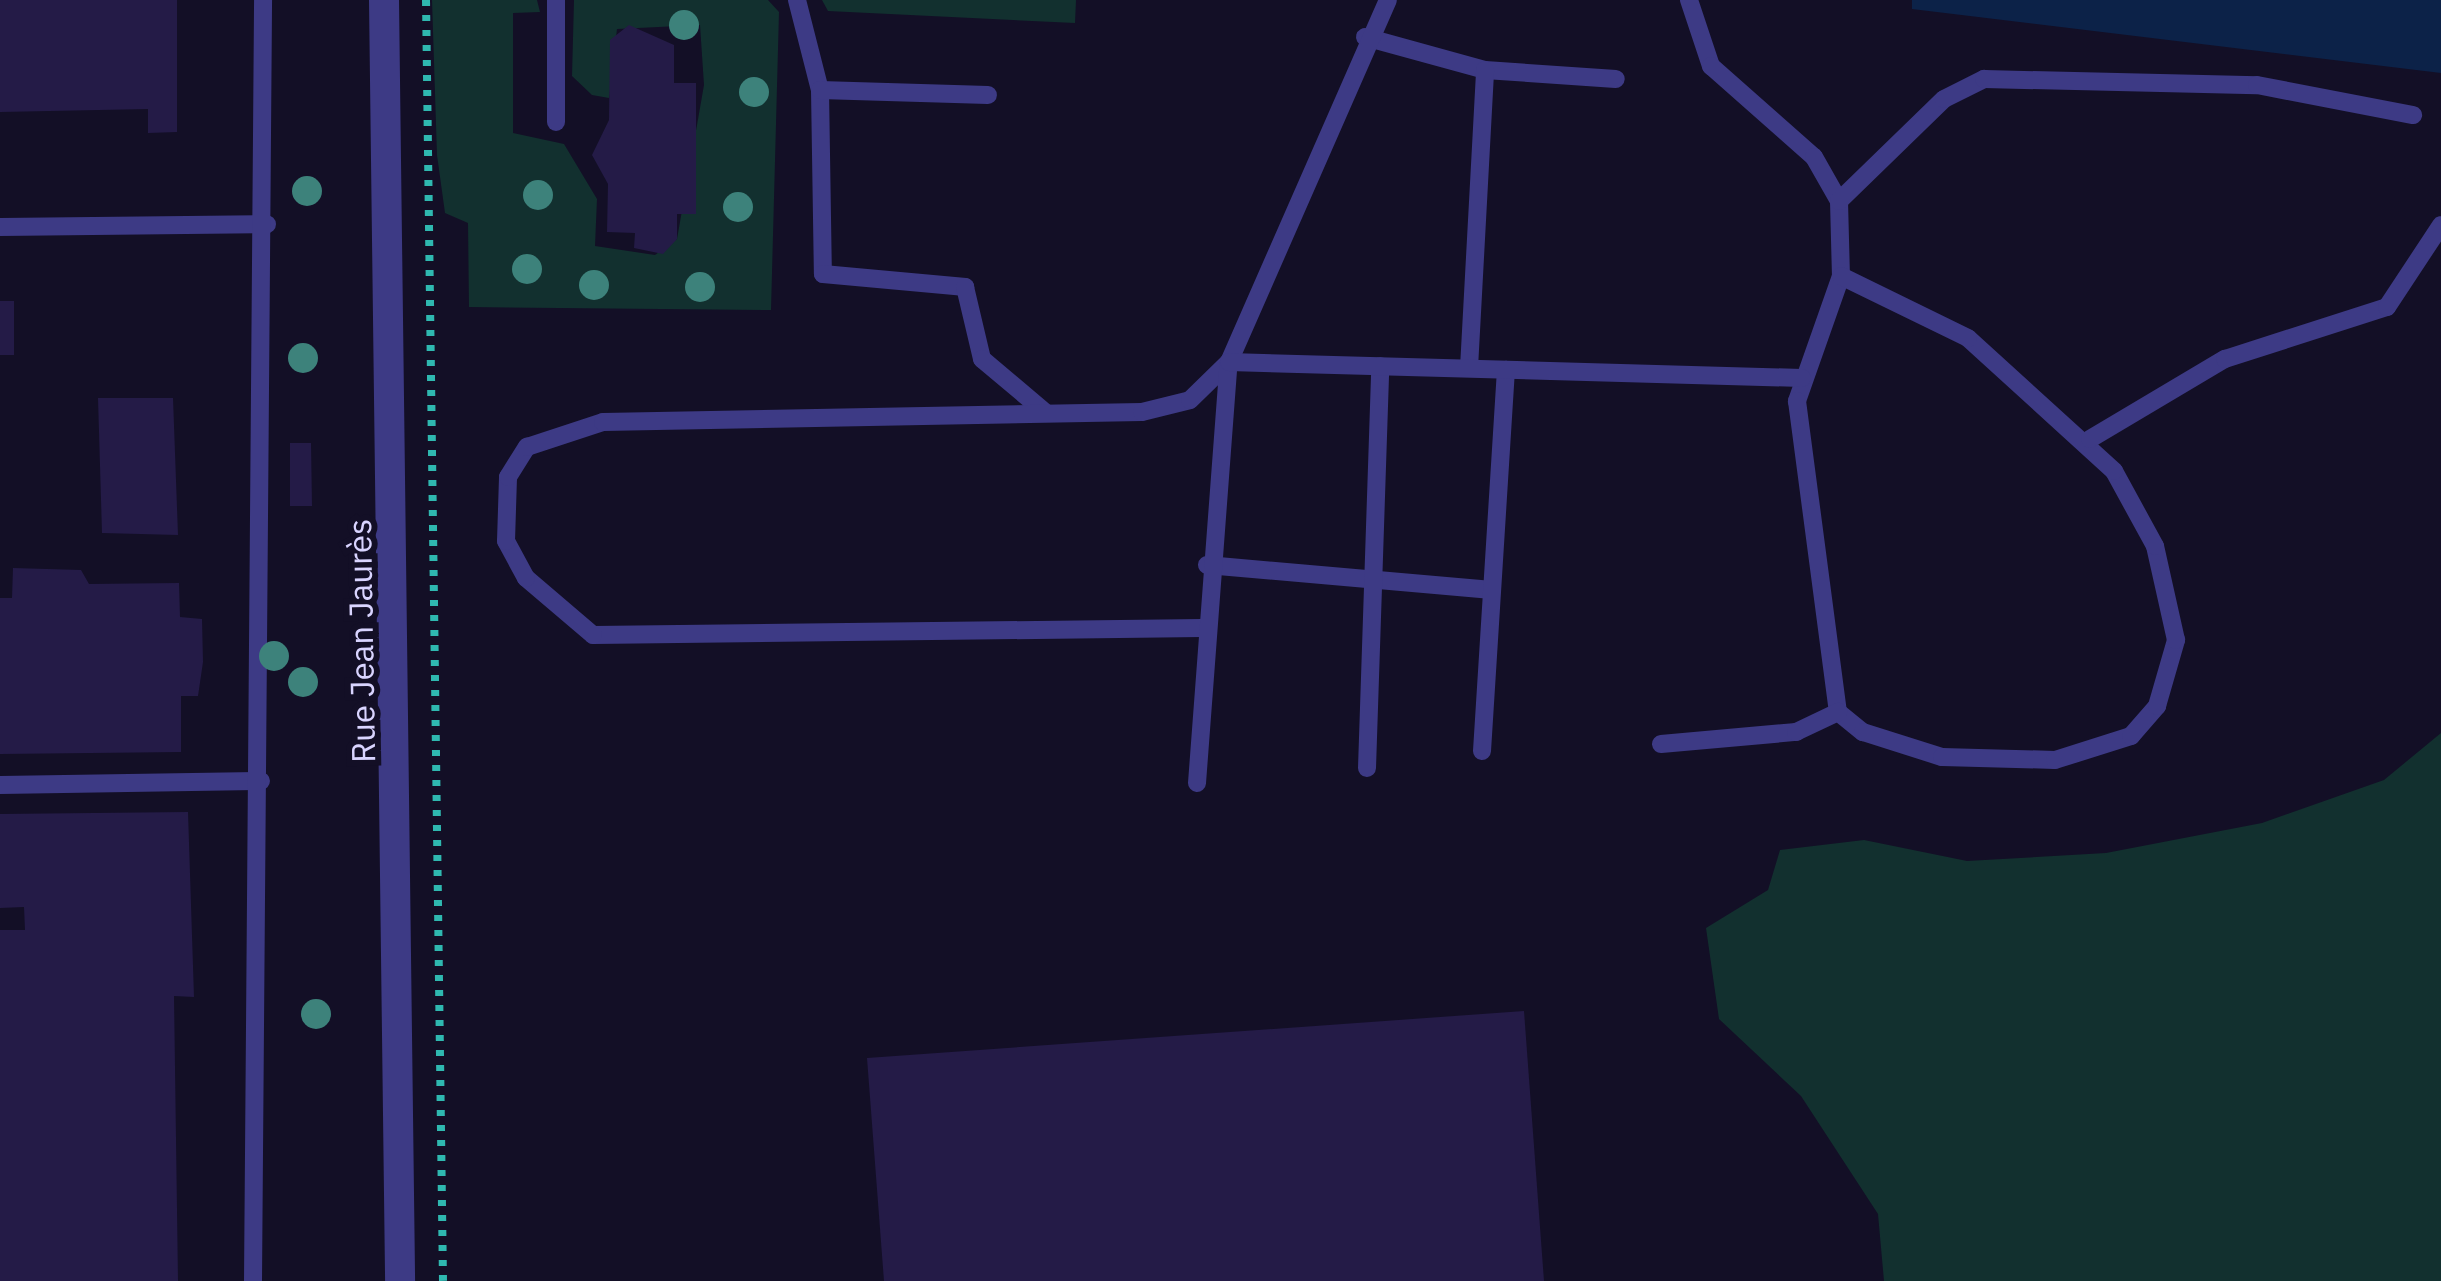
<!DOCTYPE html>
<html>
<head>
<meta charset="utf-8">
<style>
	body { margin:0 }
	#map { position:relative; width:2441px; height:1281px; overflow:hidden; background:#130f26; font-family:"IBM Plex Sans",sans-serif }
	div>[style] { position:absolute }
	.green>* { inset:0; background:#12302f }
	.water>* { inset:0; background:#0c2248 }
	.building>* { inset:0; background:#241b47 }
	.path>* { height:8px; margin-top:-4px; transform-origin:0; background:repeating-linear-gradient(90deg,#2fb8b0 0 6px,transparent 0 15px) }
	.service>* { height:18px; margin:-9px; padding:0 9px; transform-origin:9px; border-radius:9px; background:#3d3a85 }
	.tertiary>* { height:30px; margin:-15px; padding:0 15px; transform-origin:15px; border-radius:15px; background:#3d3a85 }
	.trees>* { width:30px; height:30px; margin:-15px; border-radius:50%; background:#3d827b }
	span { translate:-50% -50%; white-space:nowrap; text-align:center; line-height:1.15; -webkit-text-stroke:12px #130f26; paint-order:stroke }
	.street-label { font-size:33px; color:#d9d4ff }
</style>
</head>
<body>
<div id="map">
	<div class="green">
		<div style="clip-path:polygon(432px 0,537px 0,540px 12px,513px 13px,513px 133px,564px 144px,597px 199px,595px 246px,655px 255px,677px 239px,704px 85px,700px 25px,617px 29px,609px 98px,592px 95px,572px 76px,574px 0,768px 0,779px 12px,771px 310px,469px 307px,468px 223px,445px 213px,437px 155px)"></div>
		<div style="clip-path:polygon(822px 0,1076px 0,1075px 23px,828px 11px)"></div>
		<div style="clip-path:polygon(2441px 733px,2441px 1281px,1884px 1281px,1878px 1214px,1801px 1096px,1719px 1019px,1706px 928px,1768px 890px,1780px 850px,1864px 840px,1967px 861px,2106px 853px,2262px 823px,2384px 780px)"></div>
	</div>
	<div class="water">
		<div style="clip-path:polygon(1912px 0,2441px 0,2441px 73px,1912px 9px)"></div>
	</div>
	<div class="building">
		<div style="clip-path:polygon(0 0,177px 0,177px 132px,148px 133px,148px 109px,0 112px)"></div>
		<div style="clip-path:polygon(629px 25px,674px 45px,674px 83px,696px 83px,696px 214px,677px 214px,677px 239px,663px 254px,634px 248px,635px 233px,607px 232px,608px 184px,592px 155px,609px 120px,610px 40px)"></div>
		<div style="clip-path:polygon(0 301px,14px 301px,14px 355px,0 355px)"></div>
		<div style="clip-path:polygon(98px 398px,173px 398px,178px 535px,102px 533px)"></div>
		<div style="clip-path:polygon(290px 443px,311px 443px,312px 506px,290px 506px)"></div>
		<div style="clip-path:polygon(13px 568px,81px 570px,89px 584px,179px 583px,180px 617px,202px 619px,203px 662px,198px 696px,181px 696px,181px 752px,0 754px,0 598px,12px 598px)"></div>
		<div style="clip-path:polygon(188px 812px,194px 997px,174px 996px,178px 1281px,0 1281px,0 930px,25px 930px,24px 907px,0 908px,0 814px)"></div>
		<div style="clip-path:polygon(1524px 1011px,1544px 1281px,884px 1281px,867px 1058px)"></div>
	</div>
	<div class="path">
		<div style="left:426px;top:0;width:1281px;rotate:89.24deg"></div>
	</div>
	<div class="service">
		<div style="left:556px;top:0;width:122px;rotate:90deg"></div>
		<div style="left:797px;top:0;width:93px;rotate:75.7deg"></div>
		<div style="left:820px;top:90px;width:184px;rotate:89.1deg"></div>
		<div style="left:823px;top:274px;width:143px;rotate:5.2deg"></div>
		<div style="left:965px;top:287px;width:74px;rotate:76.7deg"></div>
		<div style="left:982px;top:359px;width:82px;rotate:40.1deg"></div>
		<div style="left:1689px;top:0;width:70px;rotate:71.6deg"></div>
		<div style="left:1711px;top:66px;width:137px;rotate:41.5deg"></div>
		<div style="left:1814px;top:157px;width:51px;rotate:60.4deg"></div>
		<div style="left:1839px;top:201px;width:75px;rotate:88.5deg"></div>
		<div style="left:1841px;top:276px;width:133px;rotate:109.4deg"></div>
		<div style="left:1797px;top:401px;width:314px;rotate:82.5deg"></div>
		<div style="left:1838px;top:712px;width:32px;rotate:39deg"></div>
		<div style="left:1863px;top:732px;width:83px;rotate:17.6deg"></div>
		<div style="left:1942px;top:757px;width:113px;rotate:1.5deg"></div>
		<div style="left:2055px;top:760px;width:80px;rotate:-17.5deg"></div>
		<div style="left:2131px;top:736px;width:40px;rotate:-49deg"></div>
		<div style="left:2157px;top:706px;width:69px;rotate:-73.9deg"></div>
		<div style="left:2176px;top:640px;width:96px;rotate:-102.6deg"></div>
		<div style="left:2155px;top:546px;width:85px;rotate:-118.7deg"></div>
		<div style="left:2114px;top:471px;width:197px;rotate:-137.7deg"></div>
		<div style="left:1968px;top:338px;width:141px;rotate:-154deg"></div>
		<div style="left:1365px;top:37px;width:124px;rotate:15.4deg"></div>
		<div style="left:1485px;top:70px;width:131px;rotate:3.9deg"></div>
		<div style="left:820px;top:90px;width:168px;rotate:1.7deg"></div>
		<div style="left:1839px;top:201px;width:146px;rotate:-44.2deg"></div>
		<div style="left:1944px;top:99px;width:45px;rotate:-26.6deg"></div>
		<div style="left:1984px;top:79px;width:273px;rotate:1.3deg"></div>
		<div style="left:2257px;top:85px;width:159px;rotate:10.9deg"></div>
		<div style="left:0;top:227px;width:267px;rotate:-0.6deg"></div>
		<div style="left:1469px;top:368px;width:298px;rotate:-86.9deg"></div>
		<div style="left:2090px;top:439px;width:157px;rotate:-30.7deg"></div>
		<div style="left:2225px;top:359px;width:170px;rotate:-17.8deg"></div>
		<div style="left:2387px;top:307px;width:98px;rotate:-56.6deg"></div>
		<div style="left:1207px;top:565px;width:286px;rotate:5deg"></div>
		<div style="left:1202px;top:628px;width:609px;rotate:179.34deg"></div>
		<div style="left:593px;top:635px;width:88px;rotate:-139.6deg"></div>
		<div style="left:526px;top:578px;width:42px;rotate:-118.4deg"></div>
		<div style="left:506px;top:541px;width:64px;rotate:-88.2deg"></div>
		<div style="left:508px;top:477px;width:36px;rotate:-58deg"></div>
		<div style="left:527px;top:447px;width:80px;rotate:-18.2deg"></div>
		<div style="left:603px;top:422px;width:539px;rotate:-1.06deg"></div>
		<div style="left:1142px;top:412px;width:49px;rotate:-14deg"></div>
		<div style="left:1190px;top:400px;width:54px;rotate:-44.3deg"></div>
		<div style="left:1229px;top:362px;width:395px;rotate:-66.3deg"></div>
		<div style="left:1661px;top:744px;width:136px;rotate:-5.1deg"></div>
		<div style="left:1796px;top:732px;width:47px;rotate:-25.5deg"></div>
		<div style="left:1482px;top:751px;width:382px;rotate:-86.4deg"></div>
		<div style="left:1367px;top:768px;width:402px;rotate:-88.1deg"></div>
		<div style="left:1197px;top:783px;width:422px;rotate:-85.7deg"></div>
		<div style="left:1229px;top:362px;width:573px;rotate:1.6deg"></div>
		<div style="left:0;top:785px;width:261px;rotate:-0.9deg"></div>
		<div style="left:253px;top:1281px;width:1281px;rotate:-89.55deg"></div>
	</div>
	<div class="tertiary">
		<div style="left:384px;top:0;width:1281px;rotate:89.28deg"></div>
	</div>
	<div class="trees">
		<div style="left:684px;top:25px"></div>
		<div style="left:754px;top:92px"></div>
		<div style="left:307px;top:191px"></div>
		<div style="left:538px;top:195px"></div>
		<div style="left:738px;top:207px"></div>
		<div style="left:527px;top:269px"></div>
		<div style="left:594px;top:285px"></div>
		<div style="left:700px;top:287px"></div>
		<div style="left:303px;top:358px"></div>
		<div style="left:274px;top:656px"></div>
		<div style="left:303px;top:682px"></div>
		<div style="left:316px;top:1014px"></div>
	</div>
	<div class="street-label">
		<span style="left:361px;top:641px;rotate:-91deg">Rue Jean Jaurès</span>
	</div>
</div>
</body>
</html>
